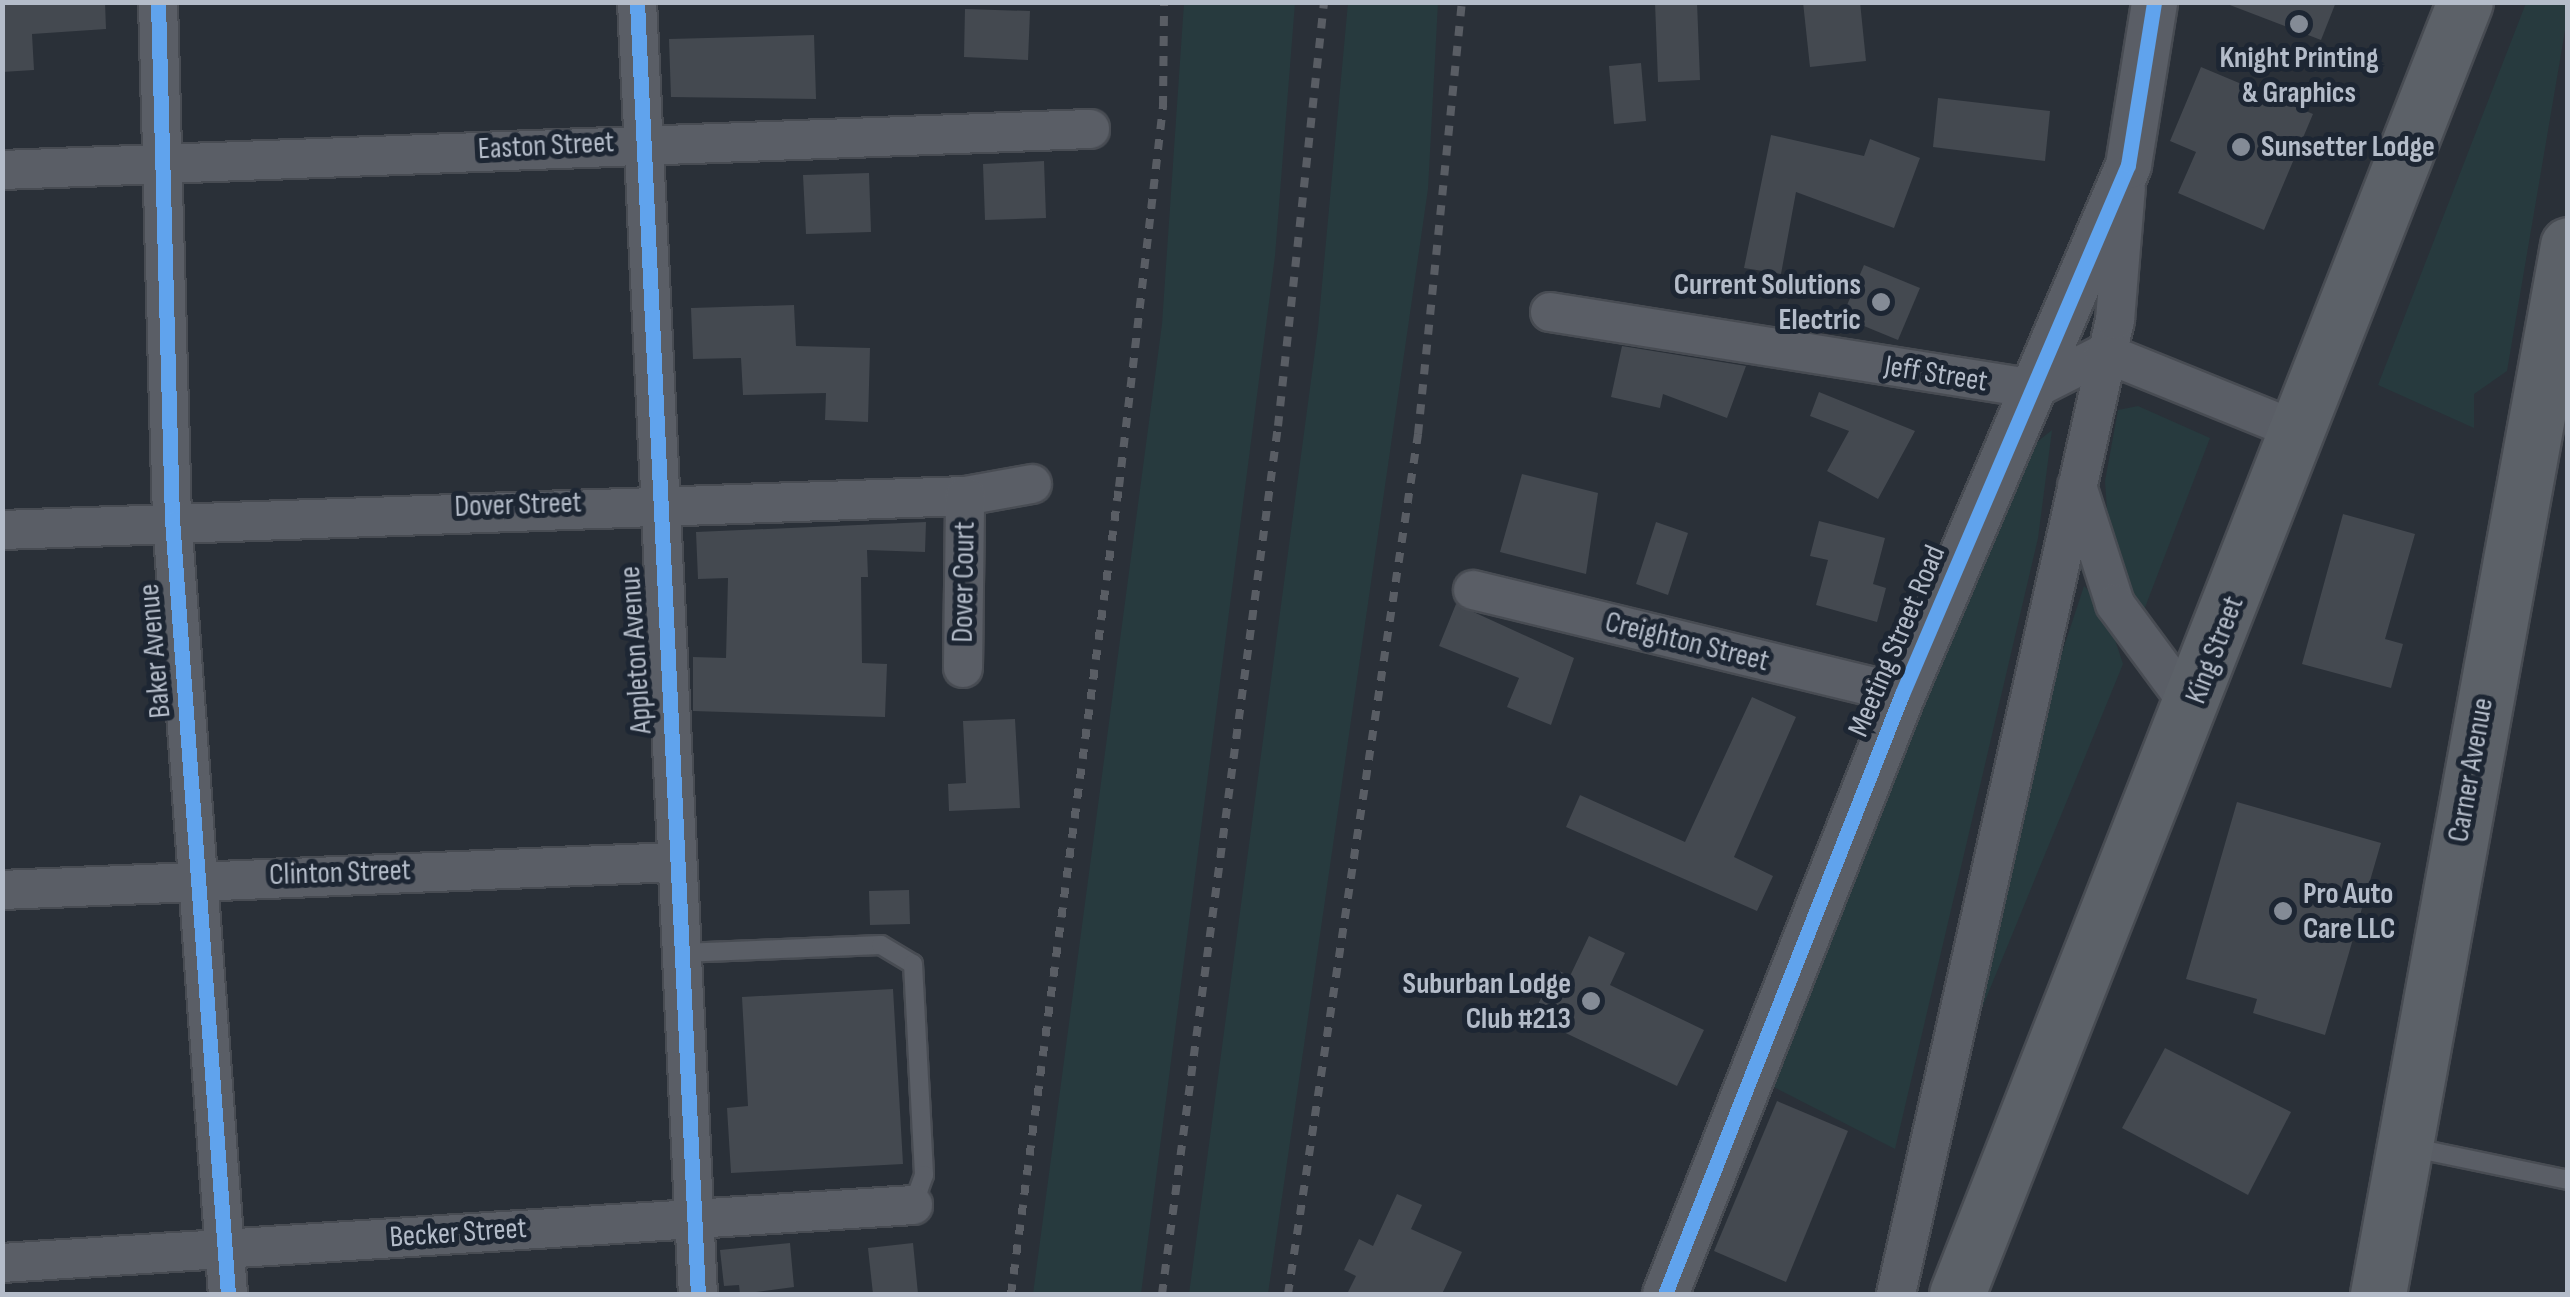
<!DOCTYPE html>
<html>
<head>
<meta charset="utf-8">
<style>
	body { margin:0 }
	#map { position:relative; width:2570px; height:1297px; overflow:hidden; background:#2a3038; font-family:"Sofia Sans Condensed",sans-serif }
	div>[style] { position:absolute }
	.green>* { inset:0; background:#273a3e }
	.building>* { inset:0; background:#444950 }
	.roads { filter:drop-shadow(2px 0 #484c53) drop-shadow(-2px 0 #484c53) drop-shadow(0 2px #484c53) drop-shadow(0 -2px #484c53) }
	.service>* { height:18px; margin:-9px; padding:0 9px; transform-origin:9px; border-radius:9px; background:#5a5e66 }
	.minor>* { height:38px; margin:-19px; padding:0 19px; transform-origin:19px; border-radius:19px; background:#5a5e66 }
	.tertiary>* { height:45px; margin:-22.5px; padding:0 22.5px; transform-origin:22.5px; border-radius:22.5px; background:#5a5e66 }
	.primary>* { height:55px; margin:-27.5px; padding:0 27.5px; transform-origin:27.5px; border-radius:27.5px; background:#5c6168 }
	.rail>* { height:8px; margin-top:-4px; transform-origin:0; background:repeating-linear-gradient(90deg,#595d64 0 10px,transparent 0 20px) }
	.cycleway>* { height:15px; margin:-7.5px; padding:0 7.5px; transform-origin:7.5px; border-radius:7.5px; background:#60a3ed }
	.dots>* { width:28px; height:28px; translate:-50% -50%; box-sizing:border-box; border:5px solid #1d2633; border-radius:50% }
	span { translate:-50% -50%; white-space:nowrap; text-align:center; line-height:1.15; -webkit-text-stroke:10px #1d2633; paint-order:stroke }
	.poi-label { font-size:30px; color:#b4bcc9; font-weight:700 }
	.left { translate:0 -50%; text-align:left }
	.right { translate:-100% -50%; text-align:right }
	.street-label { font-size:30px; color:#b4bcc9 }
	.frame { position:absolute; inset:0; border:5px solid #b4bcc9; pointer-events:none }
</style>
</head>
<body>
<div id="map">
	<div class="green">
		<div style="clip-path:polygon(1184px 3px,1295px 3px,1275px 256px,1141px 1294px,1033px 1294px,1162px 324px)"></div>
		<div style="clip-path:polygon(1348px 3px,1438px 3px,1428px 189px,1268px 1294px,1189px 1294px,1318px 328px)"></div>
		<div style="clip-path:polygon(2526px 3px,2567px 3px,2567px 19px,2507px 371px,2474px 394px,2474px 428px,2378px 385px)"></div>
		<div style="clip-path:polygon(2138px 406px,2210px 438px,2144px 610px,2135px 610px,2108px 524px,2105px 481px,2118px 410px)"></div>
		<div style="clip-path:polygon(2052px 430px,2038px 538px,1895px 1149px,1762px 1081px,2032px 446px)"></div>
		<div style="clip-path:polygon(2084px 586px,2104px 606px,2123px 664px,1971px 1035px,2042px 713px)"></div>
	</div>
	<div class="building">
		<div style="clip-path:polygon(2px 2px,105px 2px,106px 29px,32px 34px,34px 70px,2px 72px)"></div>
		<div style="clip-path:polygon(1655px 2px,1697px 2px,1700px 80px,1658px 82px)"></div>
		<div style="clip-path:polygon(1803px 2px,1860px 2px,1866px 61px,1810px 67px)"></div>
		<div style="clip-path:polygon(2222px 2px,2336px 2px,2321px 40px)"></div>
		<div style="clip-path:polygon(965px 9px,1030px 11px,1028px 60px,964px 57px)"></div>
		<div style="clip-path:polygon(814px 35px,816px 99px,671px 97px,669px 39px)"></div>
		<div style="clip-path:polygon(1641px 63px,1646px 121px,1614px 124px,1609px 66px)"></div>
		<div style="clip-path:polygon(2201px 67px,2313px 114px,2264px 230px,2178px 193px,2196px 152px,2170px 141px)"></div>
		<div style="clip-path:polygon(1938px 98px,2050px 111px,2045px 161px,1933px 147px)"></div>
		<div style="clip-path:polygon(1771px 135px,1864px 156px,1870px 139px,1920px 158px,1894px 228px,1796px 192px,1781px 274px,1744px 268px)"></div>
		<div style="clip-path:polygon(1044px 161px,1046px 218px,985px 220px,983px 164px)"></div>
		<div style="clip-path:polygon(869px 173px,871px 232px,806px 234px,803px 175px)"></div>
		<div style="clip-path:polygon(1864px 265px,1920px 288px,1898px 340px,1842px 317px)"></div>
		<div style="clip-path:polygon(794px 305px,796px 346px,870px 348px,868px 422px,825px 420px,826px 393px,743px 395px,741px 358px,693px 359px,691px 308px)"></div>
		<div style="clip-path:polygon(1622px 346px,1746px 366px,1727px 418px,1663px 394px,1660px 408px,1611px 397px)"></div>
		<div style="clip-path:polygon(1819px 392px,1915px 431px,1878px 499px,1827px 471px,1849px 431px,1810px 416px)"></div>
		<div style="clip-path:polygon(1522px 474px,1598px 493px,1586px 574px,1500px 552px)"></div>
		<div style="clip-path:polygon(2343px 514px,2415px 534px,2385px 639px,2403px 644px,2391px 688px,2302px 664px)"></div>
		<div style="clip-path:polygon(1819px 521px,1885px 538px,1873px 584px,1886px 588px,1877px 622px,1816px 605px,1828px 560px,1810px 556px)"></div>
		<div style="clip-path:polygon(926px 522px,925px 552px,867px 550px,868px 577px,861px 577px,862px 663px,887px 664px,885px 717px,693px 711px,693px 657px,726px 658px,728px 578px,698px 579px,696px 532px)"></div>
		<div style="clip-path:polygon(1656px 522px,1688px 533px,1668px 595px,1636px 584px)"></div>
		<div style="clip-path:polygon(1456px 604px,1574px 658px,1551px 725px,1507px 707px,1519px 678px,1439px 646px)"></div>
		<div style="clip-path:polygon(1752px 697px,1796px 717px,1734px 857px,1773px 876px,1757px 911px,1566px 827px,1580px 795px,1685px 842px)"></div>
		<div style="clip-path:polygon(1015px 719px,1020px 808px,949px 811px,948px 784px,966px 783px,963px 721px)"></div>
		<div style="clip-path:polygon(2237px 802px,2381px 843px,2325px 1035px,2253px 1013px,2257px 999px,2186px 979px)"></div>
		<div style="clip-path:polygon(909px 890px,910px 924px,870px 925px,869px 891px)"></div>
		<div style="clip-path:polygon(1589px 936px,1625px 953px,1610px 985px,1704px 1030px,1677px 1086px,1532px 1017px,1555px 969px,1570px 976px)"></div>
		<div style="clip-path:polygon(893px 989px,903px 1164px,731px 1173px,727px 1108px,748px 1106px,742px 997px)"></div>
		<div style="clip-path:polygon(2165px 1048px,2291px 1112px,2248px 1195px,2122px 1128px)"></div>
		<div style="clip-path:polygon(1777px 1101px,1848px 1131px,1786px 1282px,1714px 1251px)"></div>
		<div style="clip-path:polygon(1397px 1194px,1422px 1205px,1411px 1229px,1462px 1252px,1442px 1294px,1347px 1294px,1356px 1276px,1344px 1270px,1359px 1239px,1373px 1246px)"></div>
		<div style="clip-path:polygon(790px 1243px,794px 1287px,740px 1294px,739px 1285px,724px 1286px,720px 1250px)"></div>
		<div style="clip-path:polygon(913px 1243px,918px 1294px,873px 1294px,868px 1248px)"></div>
	</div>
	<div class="roads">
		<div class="service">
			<div style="left:681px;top:953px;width:200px;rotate:-2.3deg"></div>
			<div style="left:881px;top:945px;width:37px;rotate:31deg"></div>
			<div style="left:913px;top:964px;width:211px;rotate:87deg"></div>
			<div style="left:924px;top:1175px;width:32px;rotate:110deg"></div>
			<div style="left:2409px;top:1147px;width:162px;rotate:11.7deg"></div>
		</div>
		<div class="minor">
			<div style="left:158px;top:2px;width:517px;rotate:88.45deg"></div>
			<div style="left:172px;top:519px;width:777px;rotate:85.87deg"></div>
			<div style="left:637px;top:2px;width:1293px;rotate:87.3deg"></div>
			<div style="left:2px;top:170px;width:1089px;rotate:-2.16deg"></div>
			<div style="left:1550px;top:312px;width:490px;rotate:9deg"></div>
			<div style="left:2034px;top:389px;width:80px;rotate:-26.9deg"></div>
			<div style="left:2105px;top:353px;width:211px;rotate:22deg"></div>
			<div style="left:2077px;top:486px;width:124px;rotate:72.1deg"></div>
			<div style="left:2115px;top:604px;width:129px;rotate:53.5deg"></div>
			<div style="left:2px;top:530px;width:964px;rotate:-2.02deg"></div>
			<div style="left:965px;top:496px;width:68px;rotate:-10.2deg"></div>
			<div style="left:1473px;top:590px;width:441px;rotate:13.6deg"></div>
			<div style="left:963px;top:668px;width:172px;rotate:-89.3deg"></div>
			<div style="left:2px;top:890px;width:676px;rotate:-2.38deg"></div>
			<div style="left:2px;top:1263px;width:913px;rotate:-3.64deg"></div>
			<div style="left:1896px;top:1294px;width:998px;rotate:-77.33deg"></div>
			<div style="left:2115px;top:320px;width:133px;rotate:-85.3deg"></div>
		</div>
		<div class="tertiary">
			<div style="left:1665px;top:1294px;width:645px;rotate:-68.45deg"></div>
			<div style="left:1902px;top:694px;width:575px;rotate:-66.87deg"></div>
			<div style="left:2128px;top:165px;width:165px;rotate:-80.9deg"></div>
		</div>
		<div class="primary">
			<div style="left:1957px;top:1294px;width:1388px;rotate:-68.54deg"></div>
			<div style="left:2378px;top:1294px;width:1066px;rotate:-79.73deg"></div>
		</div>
	</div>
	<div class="rail">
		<div style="left:1011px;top:1294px;width:814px;rotate:-82.38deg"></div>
		<div style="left:1119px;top:487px;width:384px;rotate:-83.4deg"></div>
		<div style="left:1163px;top:106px;width:104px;rotate:-89.4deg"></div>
		<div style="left:1162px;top:1294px;width:876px;rotate:-82.39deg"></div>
		<div style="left:1278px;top:426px;width:426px;rotate:-83.8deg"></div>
		<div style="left:1288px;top:1294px;width:870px;rotate:-81.4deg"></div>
		<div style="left:1418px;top:434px;width:434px;rotate:-84.2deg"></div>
	</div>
	<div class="cycleway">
		<div style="left:158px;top:2px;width:517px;rotate:88.45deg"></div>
		<div style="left:172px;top:519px;width:777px;rotate:85.87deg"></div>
		<div style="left:637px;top:2px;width:1293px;rotate:87.3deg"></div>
		<div style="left:1665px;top:1294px;width:645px;rotate:-68.45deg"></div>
		<div style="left:1902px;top:694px;width:575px;rotate:-66.87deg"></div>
		<div style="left:2128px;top:165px;width:165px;rotate:-80.9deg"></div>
	</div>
	<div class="dots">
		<div style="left:2299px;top:24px;background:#848b96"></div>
		<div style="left:2241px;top:147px;background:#848b96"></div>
		<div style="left:1881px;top:302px;background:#848b96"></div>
		<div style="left:2283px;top:911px;background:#848b96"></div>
		<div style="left:1591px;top:1001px;background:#848b96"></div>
	</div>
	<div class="poi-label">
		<span style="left:2299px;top:75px">Knight Printing<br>&amp; Graphics</span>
		<span class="left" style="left:2261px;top:147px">Sunsetter Lodge</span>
		<span class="right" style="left:1861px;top:302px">Current Solutions<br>Electric</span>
		<span class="left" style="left:2303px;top:911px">Pro Auto<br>Care LLC</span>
		<span class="right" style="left:1571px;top:1001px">Suburban Lodge<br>Club #213</span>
	</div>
	<div class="street-label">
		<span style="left:546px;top:146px;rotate:-3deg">Easton Street</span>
		<span style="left:1936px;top:374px;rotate:9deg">Jeff Street</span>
		<span style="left:518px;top:505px;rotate:-2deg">Dover Street</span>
		<span style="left:964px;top:582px;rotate:-89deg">Dover Court</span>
		<span style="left:1897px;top:641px;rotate:-67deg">Meeting Street Road</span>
		<span style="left:1687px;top:642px;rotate:14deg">Creighton Street</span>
		<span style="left:636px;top:650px;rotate:-94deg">Appleton Avenue</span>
		<span style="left:2215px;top:650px;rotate:-69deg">King Street</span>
		<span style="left:155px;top:651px;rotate:-95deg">Baker Avenue</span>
		<span style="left:2471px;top:770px;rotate:-80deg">Carner Avenue</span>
		<span style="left:340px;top:873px;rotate:-2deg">Clinton Street</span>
		<span style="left:458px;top:1233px;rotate:-4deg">Becker Street</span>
	</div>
	<div class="frame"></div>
</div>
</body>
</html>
